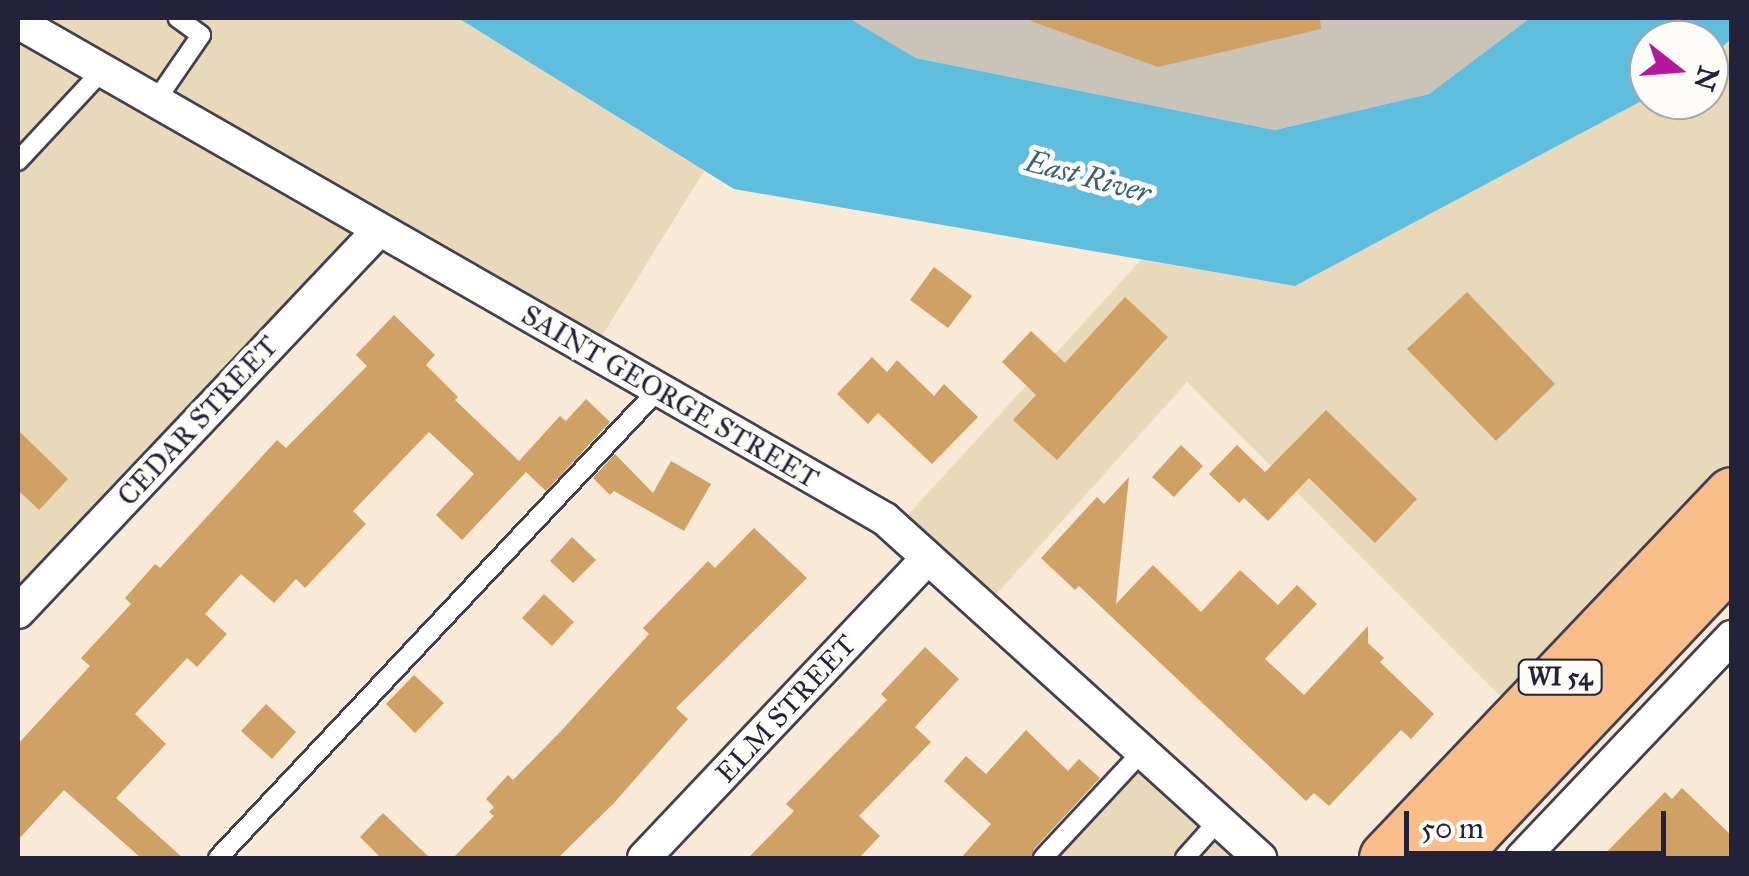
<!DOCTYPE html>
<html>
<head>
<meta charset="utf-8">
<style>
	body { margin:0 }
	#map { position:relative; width:1749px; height:876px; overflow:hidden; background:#f8ead6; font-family:"IM FELL Great Primer",serif }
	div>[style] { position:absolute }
	.built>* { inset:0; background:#e8d9ba }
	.industrial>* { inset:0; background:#c9c3b8 }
	.water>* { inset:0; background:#5fbdde }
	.building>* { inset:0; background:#d0a164 }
	.roads { filter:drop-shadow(2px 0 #424052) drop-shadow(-2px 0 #424052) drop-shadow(0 2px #424052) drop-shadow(0 -2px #424052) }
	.lane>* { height:18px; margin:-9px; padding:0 9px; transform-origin:9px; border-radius:9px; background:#fff }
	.street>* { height:32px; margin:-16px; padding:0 16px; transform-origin:16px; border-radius:16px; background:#fff }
	.primary>* { height:52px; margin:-26px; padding:0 26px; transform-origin:26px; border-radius:26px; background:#f8bd89 }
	span { translate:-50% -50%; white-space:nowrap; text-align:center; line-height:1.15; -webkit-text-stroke:10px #fdfcf7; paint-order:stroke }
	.shield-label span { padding:2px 8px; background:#fdfcf7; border:2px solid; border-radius:8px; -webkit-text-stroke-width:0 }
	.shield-label { font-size:25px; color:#22223b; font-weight:700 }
	.street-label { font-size:28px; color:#22223b }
	.water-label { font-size:30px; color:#3a607c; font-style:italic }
	.frame { position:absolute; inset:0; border:20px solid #22223b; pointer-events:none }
	.north { position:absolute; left:1629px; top:20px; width:100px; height:100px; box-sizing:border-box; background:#fdfcf7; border:2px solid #a5a5ac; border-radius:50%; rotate:107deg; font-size:28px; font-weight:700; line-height:40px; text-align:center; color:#22223b }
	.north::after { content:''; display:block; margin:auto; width:35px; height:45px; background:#b5179e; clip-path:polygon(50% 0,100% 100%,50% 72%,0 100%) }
	.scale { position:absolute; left:1404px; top:811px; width:262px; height:45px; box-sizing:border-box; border:5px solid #22223b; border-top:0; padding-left:12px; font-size:30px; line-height:35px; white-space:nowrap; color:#22223b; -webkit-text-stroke:8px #fdfcf7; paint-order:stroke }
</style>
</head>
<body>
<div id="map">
	<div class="built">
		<div style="clip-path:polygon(18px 18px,458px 18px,704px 171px,592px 352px,379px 230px,18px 612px)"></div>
		<div style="clip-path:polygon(1731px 38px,1731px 494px,1522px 718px,1187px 382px,983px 609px,895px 529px,1141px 260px,1295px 286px,1649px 97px,1709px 100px,1709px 59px)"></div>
		<div style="clip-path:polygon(1142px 752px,1260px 858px,1043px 858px)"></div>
	</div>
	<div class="industrial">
		<div style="clip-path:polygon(849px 18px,1530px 18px,1429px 94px,1275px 130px,916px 58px)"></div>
	</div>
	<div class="water">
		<div style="clip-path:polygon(458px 18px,849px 18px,916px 58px,1275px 130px,1429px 94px,1530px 18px,1731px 18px,1732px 38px,1709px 59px,1709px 40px,1649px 40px,1649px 97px,1295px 286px,734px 189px)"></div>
	</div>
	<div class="building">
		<div style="clip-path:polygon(1032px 18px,1320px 18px,1321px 29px,1158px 67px,1031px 21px)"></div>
		<div style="clip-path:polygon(934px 267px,972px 296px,948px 328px,910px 300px)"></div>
		<div style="clip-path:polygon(1467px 292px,1555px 384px,1496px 441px,1407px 349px)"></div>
		<div style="clip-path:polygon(1125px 297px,1168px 337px,1057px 460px,1013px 420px,1036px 395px,1002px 362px,1031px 331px,1065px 363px)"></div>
		<div style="clip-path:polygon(394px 315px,435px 355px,426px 365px,458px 397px,455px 400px,519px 461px,560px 416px,566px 421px,586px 399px,610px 422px,546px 491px,526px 472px,462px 540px,436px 515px,474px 474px,429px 432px,353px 511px,366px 524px,305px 588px,296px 579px,274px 603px,241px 574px,205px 614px,227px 634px,197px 667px,187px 658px,135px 714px,166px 744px,116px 798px,183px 858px,141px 858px,64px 790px,18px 840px,18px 744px,90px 666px,81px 658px,131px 604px,125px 598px,155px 564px,160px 568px,277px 440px,286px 448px,367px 366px,356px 355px)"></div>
		<div style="clip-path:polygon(872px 357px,887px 372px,897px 360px,934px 396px,944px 384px,978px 417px,932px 464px,878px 413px,868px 424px,837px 394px)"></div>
		<div style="clip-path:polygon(1326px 410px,1417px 499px,1375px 543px,1309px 478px,1268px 521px,1244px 498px,1239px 503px,1209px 474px,1237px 445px,1265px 472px)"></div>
		<div style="clip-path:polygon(18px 430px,68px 479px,39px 510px,18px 490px)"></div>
		<div style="clip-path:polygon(1181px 445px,1203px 466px,1174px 497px,1152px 477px)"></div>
		<div style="clip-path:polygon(615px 454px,653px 493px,671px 461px,711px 484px,684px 531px,614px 491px,610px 495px,593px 478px)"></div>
		<div style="clip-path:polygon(1129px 477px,1116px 604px,1153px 565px,1201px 612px,1240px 570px,1278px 605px,1297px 585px,1317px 604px,1265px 659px,1304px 695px,1368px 626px,1368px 643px,1384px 658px,1380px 662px,1434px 714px,1411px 739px,1401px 730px,1329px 806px,1314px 793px,1306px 801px,1079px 586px,1075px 590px,1041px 558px,1097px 497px,1104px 504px)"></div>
		<div style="clip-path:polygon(754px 528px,807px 578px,676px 708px,688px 719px,614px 803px,558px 858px,453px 858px,494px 816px,489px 812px,494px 807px,486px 799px,508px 775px,513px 780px,562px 730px,649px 634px,643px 628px,708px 561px,715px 568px)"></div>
		<div style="clip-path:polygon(572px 537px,596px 560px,573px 583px,550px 561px)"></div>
		<div style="clip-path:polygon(544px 594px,574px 622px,552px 646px,522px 618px)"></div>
		<div style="clip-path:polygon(925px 647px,959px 679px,915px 727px,931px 742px,859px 816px,880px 836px,859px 858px,748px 858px,794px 811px,786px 804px,887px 700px,881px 694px)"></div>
		<div style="clip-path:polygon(414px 675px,444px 703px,415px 733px,386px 704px)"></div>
		<div style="clip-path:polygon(266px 704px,296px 732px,272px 759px,241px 731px)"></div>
		<div style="clip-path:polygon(1026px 730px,1068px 771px,1079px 759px,1100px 778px,1034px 849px,1031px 858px,961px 858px,991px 824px,944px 781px,966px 756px,986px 774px)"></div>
		<div style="clip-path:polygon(1682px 788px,1732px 836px,1732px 858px,1601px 858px,1665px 792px,1672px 799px)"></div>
		<div style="clip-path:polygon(383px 813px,430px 858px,381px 858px,360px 837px)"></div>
	</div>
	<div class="roads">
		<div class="lane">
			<div style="left:155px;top:102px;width:81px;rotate:-55.5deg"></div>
			<div style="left:201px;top:35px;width:29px;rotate:-144deg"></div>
			<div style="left:18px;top:161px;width:123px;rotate:-47deg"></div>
			<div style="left:218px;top:858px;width:642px;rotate:-46.77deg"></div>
			<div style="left:1043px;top:858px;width:145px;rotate:-47deg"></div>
			<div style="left:1185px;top:858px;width:50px;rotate:-48.3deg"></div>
		</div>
		<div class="street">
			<div style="left:18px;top:22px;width:999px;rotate:29.82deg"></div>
			<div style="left:885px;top:519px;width:506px;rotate:42.11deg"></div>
			<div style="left:18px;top:612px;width:526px;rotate:-46.62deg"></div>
			<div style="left:644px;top:858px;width:412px;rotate:-46.6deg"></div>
			<div style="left:1522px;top:858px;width:305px;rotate:-46.5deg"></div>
		</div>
		<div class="primary">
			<div style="left:1386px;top:858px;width:502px;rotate:-46.45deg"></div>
			<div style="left:1450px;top:858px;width:410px;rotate:-46.6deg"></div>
		</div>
	</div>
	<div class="shield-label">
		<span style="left:1560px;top:677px">WI 54</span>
	</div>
	<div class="street-label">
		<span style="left:670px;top:397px;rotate:30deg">SAINT GEORGE STREET</span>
		<span style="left:198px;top:421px;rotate:-47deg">CEDAR STREET</span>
		<span style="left:786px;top:709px;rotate:-47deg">ELM STREET</span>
	</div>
	<div class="water-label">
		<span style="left:1088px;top:177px;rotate:15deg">East River</span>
	</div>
	<div class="frame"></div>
	<div class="north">N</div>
	<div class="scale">50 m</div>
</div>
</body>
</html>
